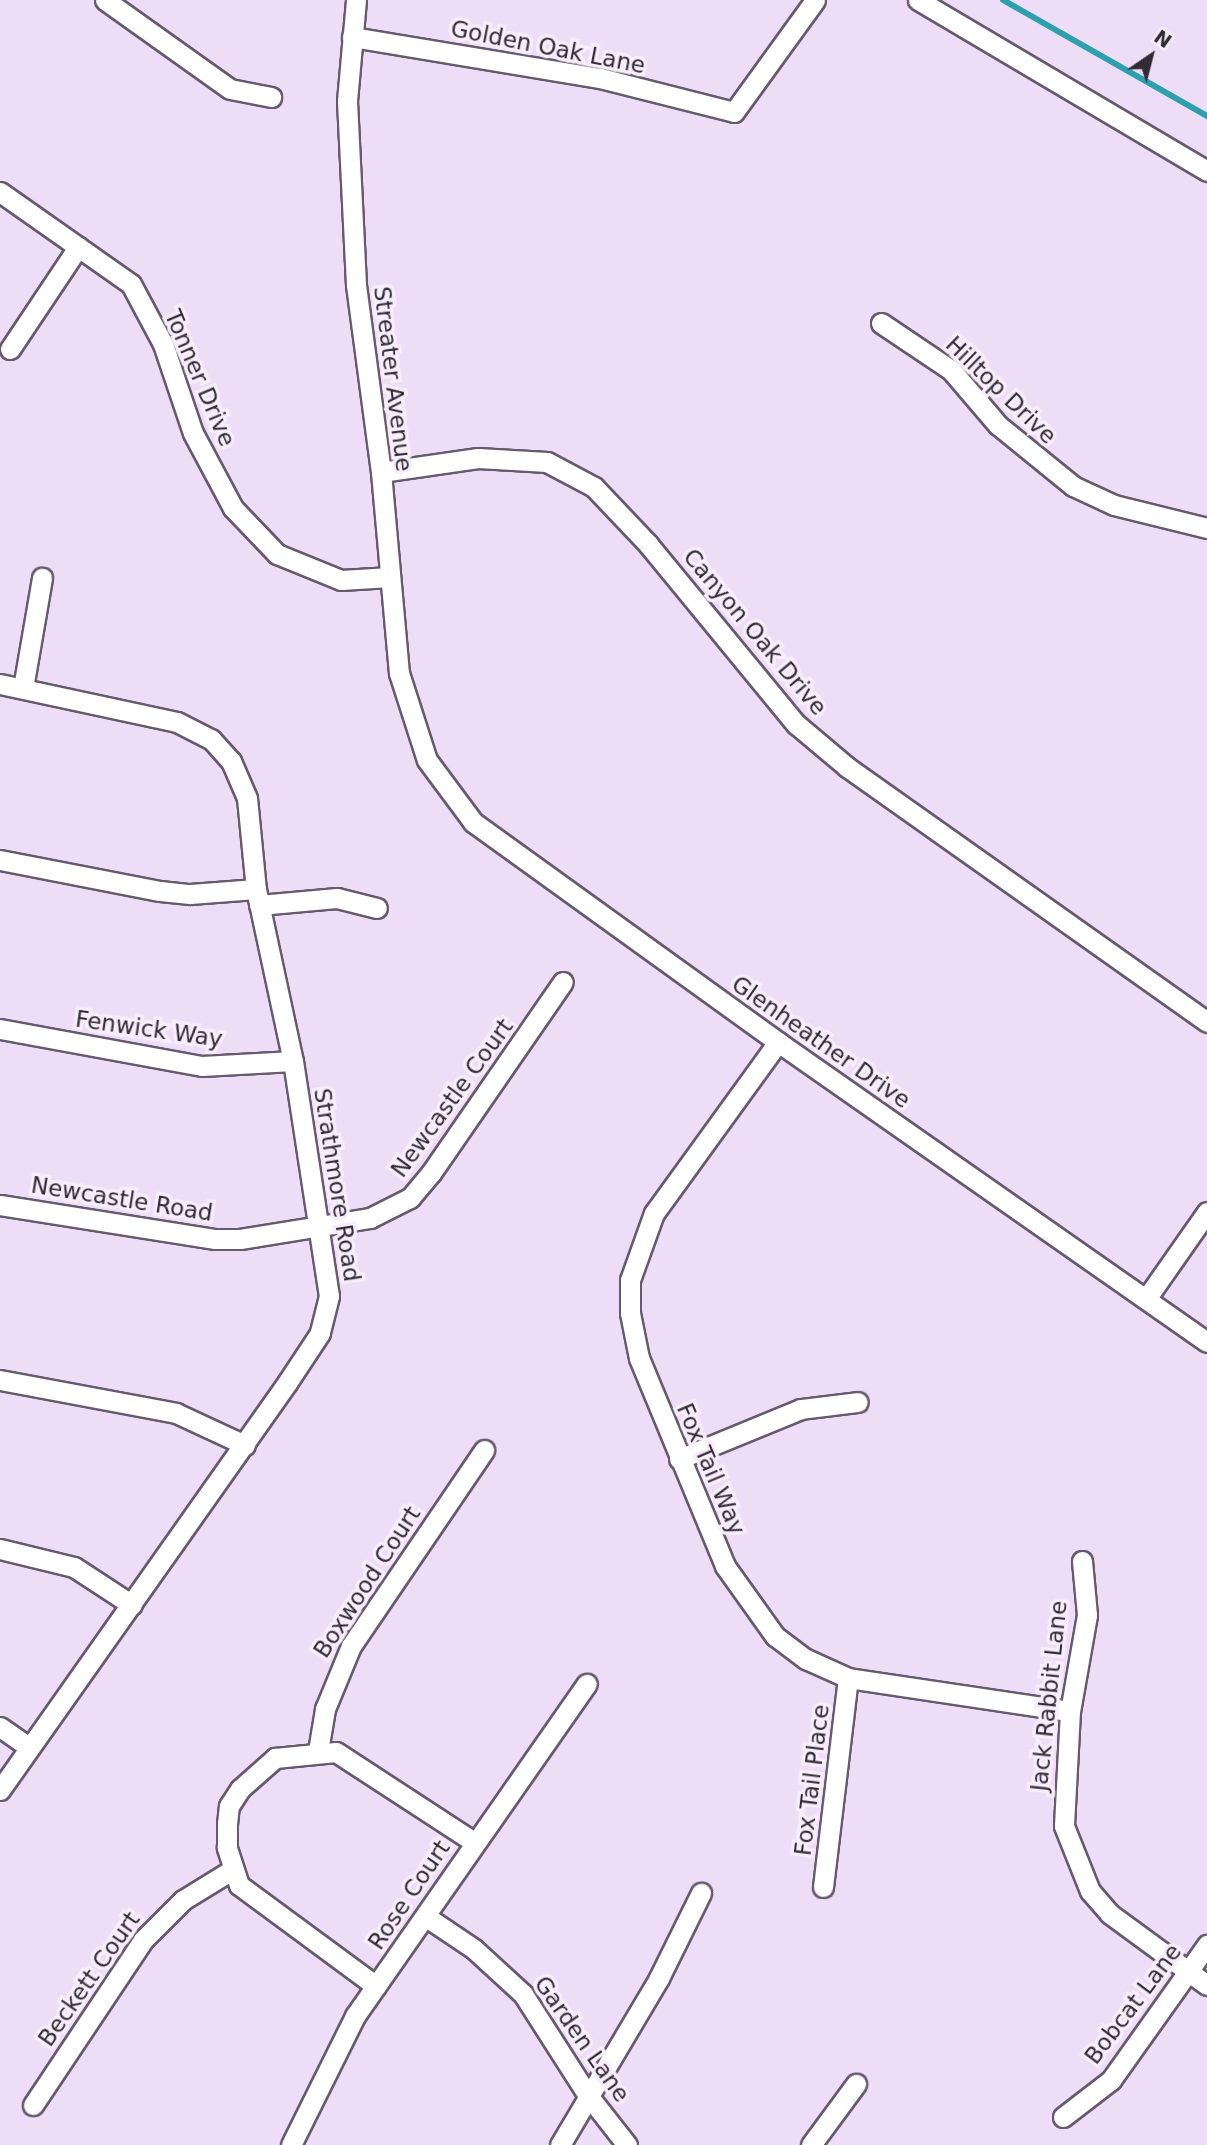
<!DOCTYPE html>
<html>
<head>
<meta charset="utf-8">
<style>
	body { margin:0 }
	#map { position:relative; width:1207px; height:2145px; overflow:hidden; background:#eeddf6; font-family:"DejaVu Sans",sans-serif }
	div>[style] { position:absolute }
	.stream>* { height:6px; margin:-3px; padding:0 3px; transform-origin:3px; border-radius:3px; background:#2da0ad }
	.roads { filter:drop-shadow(2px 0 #67596e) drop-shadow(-2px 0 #67596e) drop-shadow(0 2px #67596e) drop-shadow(0 -2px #67596e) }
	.minor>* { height:19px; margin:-9.5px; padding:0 9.5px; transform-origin:9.5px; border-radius:9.5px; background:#fff }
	span { translate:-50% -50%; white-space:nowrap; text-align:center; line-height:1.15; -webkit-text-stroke:7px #f7edfc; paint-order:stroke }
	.street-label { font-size:23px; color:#322b35 }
	.north { position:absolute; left:1116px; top:21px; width:70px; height:70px; -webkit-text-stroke:5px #f7edfc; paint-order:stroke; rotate:35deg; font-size:19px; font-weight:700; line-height:28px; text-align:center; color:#322b35 }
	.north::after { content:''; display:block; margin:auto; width:24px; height:32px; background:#322b35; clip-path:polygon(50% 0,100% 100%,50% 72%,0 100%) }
</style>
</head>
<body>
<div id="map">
	<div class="stream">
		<div style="left:1003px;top:0;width:235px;rotate:29.6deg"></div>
	</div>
	<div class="roads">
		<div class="minor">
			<div style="left:105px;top:0;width:153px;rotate:35.5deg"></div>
			<div style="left:230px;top:89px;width:42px;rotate:11deg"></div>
			<div style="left:356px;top:0;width:101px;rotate:95.1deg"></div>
			<div style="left:347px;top:101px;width:184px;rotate:87.2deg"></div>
			<div style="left:356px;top:285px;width:189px;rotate:82.4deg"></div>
			<div style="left:381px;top:472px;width:202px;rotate:84.9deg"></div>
			<div style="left:399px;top:673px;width:91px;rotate:72.2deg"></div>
			<div style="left:427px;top:760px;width:77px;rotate:53.4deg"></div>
			<div style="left:473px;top:822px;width:376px;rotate:35.8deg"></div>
			<div style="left:778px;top:1042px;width:523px;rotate:34.97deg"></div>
			<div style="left:918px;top:0;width:336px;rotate:30.6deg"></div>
			<div style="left:352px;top:37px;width:251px;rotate:9.4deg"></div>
			<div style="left:600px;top:78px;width:138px;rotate:14.2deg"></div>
			<div style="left:734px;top:112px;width:138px;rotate:-54.1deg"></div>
			<div style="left:0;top:192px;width:160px;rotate:35.1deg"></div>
			<div style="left:131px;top:284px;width:68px;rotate:61.9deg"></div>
			<div style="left:163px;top:344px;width:94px;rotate:71.4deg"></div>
			<div style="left:193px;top:433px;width:85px;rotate:61.9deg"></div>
			<div style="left:233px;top:508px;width:64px;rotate:46.3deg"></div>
			<div style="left:277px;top:554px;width:69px;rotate:22.1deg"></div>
			<div style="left:341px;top:580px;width:49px;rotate:-3.5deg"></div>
			<div style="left:881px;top:323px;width:84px;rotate:33.9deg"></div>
			<div style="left:951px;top:370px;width:72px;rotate:49.5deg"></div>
			<div style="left:998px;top:425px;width:97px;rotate:39.1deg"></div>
			<div style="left:1073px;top:486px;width:45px;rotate:24.9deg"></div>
			<div style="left:1114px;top:505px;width:96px;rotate:13.9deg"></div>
			<div style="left:10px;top:349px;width:123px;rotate:-56.3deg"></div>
			<div style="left:381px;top:472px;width:98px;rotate:-8.2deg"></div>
			<div style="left:478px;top:458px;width:69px;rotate:3.3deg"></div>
			<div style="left:547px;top:462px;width:53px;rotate:28deg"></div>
			<div style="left:594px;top:487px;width:79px;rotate:46.5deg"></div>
			<div style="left:648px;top:544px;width:233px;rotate:50.6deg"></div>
			<div style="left:796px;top:724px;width:67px;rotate:40.1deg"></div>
			<div style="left:847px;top:767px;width:441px;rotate:35.3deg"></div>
			<div style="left:0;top:684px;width:181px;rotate:12.1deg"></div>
			<div style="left:177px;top:722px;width:38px;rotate:27deg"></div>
			<div style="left:211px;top:739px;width:30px;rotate:48deg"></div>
			<div style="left:231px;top:761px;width:40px;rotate:66.6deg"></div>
			<div style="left:247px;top:798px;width:91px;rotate:84.4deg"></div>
			<div style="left:256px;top:889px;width:176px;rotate:77.9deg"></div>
			<div style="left:293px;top:1061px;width:238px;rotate:81.3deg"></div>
			<div style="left:329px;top:1296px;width:38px;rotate:104deg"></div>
			<div style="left:320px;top:1333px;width:60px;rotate:123.4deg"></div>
			<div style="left:287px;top:1383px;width:498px;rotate:125.2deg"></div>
			<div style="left:23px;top:688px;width:112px;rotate:-80.2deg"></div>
			<div style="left:0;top:860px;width:163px;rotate:11deg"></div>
			<div style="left:160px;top:891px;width:30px;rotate:6deg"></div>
			<div style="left:190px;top:894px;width:66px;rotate:-4.3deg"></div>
			<div style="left:259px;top:905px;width:78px;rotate:-5.1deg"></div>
			<div style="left:337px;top:898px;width:41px;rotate:14deg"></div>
			<div style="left:0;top:1029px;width:205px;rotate:10.4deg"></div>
			<div style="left:202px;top:1066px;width:91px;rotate:-3.1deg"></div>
			<div style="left:778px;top:1042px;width:211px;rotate:125.9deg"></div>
			<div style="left:654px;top:1213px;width:71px;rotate:109.7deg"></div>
			<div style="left:630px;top:1280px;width:33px;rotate:90deg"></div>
			<div style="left:630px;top:1313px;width:46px;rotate:78.7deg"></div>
			<div style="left:639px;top:1358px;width:225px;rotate:67.5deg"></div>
			<div style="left:725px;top:1566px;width:86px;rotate:54.5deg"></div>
			<div style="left:775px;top:1636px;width:39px;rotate:37deg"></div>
			<div style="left:806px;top:1659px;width:46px;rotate:24.3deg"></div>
			<div style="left:848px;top:1678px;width:224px;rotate:8.5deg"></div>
			<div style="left:0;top:1205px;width:218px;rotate:9deg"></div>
			<div style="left:215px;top:1239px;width:25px"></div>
			<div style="left:240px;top:1239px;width:132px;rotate:-9.2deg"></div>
			<div style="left:370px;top:1218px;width:45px;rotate:-26.6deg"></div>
			<div style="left:410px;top:1198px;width:33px;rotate:-50deg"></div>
			<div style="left:431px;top:1173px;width:232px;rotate:-55.4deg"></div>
			<div style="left:1146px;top:1299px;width:106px;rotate:-55deg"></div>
			<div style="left:0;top:1380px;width:179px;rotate:10.6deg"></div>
			<div style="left:176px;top:1413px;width:76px;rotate:24.9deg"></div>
			<div style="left:679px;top:1459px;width:132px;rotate:-22.3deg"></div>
			<div style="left:801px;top:1409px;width:57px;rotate:-7deg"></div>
			<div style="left:0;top:1549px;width:76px;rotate:13.7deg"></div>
			<div style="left:74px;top:1567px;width:69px;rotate:33.2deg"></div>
			<div style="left:1082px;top:1561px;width:54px;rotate:84.7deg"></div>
			<div style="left:1087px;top:1615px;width:97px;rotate:100deg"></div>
			<div style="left:1070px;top:1711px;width:115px;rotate:93deg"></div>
			<div style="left:1064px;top:1826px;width:70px;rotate:68.2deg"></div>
			<div style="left:1090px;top:1891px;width:30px;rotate:49deg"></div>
			<div style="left:1110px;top:1914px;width:120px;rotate:36.2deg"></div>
			<div style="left:0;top:1727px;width:35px;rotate:35deg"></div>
			<div style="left:318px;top:1751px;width:43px;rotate:-80.5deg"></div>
			<div style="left:325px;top:1709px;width:68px;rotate:-67.6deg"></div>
			<div style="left:351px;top:1646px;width:237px;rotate:-55.8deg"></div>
			<div style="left:823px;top:1887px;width:210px;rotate:-83.2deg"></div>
			<div style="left:425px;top:1916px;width:59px;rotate:34deg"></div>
			<div style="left:474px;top:1949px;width:67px;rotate:42.6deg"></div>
			<div style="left:523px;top:1994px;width:119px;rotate:57.4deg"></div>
			<div style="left:587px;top:2094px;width:65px;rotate:51.9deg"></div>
			<div style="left:376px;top:1986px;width:170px;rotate:-143.6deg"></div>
			<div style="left:239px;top:1885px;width:40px;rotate:-108deg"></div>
			<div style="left:227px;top:1847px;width:23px;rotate:-90deg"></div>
			<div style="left:227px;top:1824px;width:18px;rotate:-84deg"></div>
			<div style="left:229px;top:1806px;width:20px;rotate:-57deg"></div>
			<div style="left:240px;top:1789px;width:47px;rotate:-41.5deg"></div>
			<div style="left:275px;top:1758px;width:61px;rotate:-5.6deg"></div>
			<div style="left:336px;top:1752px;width:165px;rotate:33.1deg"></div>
			<div style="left:33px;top:2105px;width:198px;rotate:-56.3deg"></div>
			<div style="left:143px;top:1940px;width:57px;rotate:-45deg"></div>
			<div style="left:183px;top:1900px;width:57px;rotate:-31.5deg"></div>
			<div style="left:1063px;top:2117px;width:61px;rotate:-37.6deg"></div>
			<div style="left:1111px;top:2080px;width:166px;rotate:-54.6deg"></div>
			<div style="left:291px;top:2145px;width:144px;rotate:-63.6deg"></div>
			<div style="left:355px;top:2016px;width:405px;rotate:-55.1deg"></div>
			<div style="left:560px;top:2145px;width:194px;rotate:-59.3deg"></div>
			<div style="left:659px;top:1978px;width:95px;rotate:-63.7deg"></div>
			<div style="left:811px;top:2145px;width:76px;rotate:-53.6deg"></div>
		</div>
	</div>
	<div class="street-label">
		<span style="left:548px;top:47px;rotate:11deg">Golden Oak Lane</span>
		<span style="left:200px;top:378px;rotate:67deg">Tonner Drive</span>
		<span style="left:393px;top:379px;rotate:83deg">Streater Avenue</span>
		<span style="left:1001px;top:390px;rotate:44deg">Hilltop Drive</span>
		<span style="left:755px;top:632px;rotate:50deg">Canyon Oak Drive</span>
		<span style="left:149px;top:1029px;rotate:8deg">Fenwick Way</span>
		<span style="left:821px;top:1042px;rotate:35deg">Glenheather Drive</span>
		<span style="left:452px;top:1098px;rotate:-54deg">Newcastle Court</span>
		<span style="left:337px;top:1185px;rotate:81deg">Strathmore Road</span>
		<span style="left:122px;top:1199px;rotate:9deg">Newcastle Road</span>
		<span style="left:711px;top:1469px;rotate:67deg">Fox Tail Way</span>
		<span style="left:367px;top:1582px;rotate:-57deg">Boxwood Court</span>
		<span style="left:1049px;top:1696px;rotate:-84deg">Jack Rabbit Lane</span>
		<span style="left:812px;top:1780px;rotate:-83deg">Fox Tail Place</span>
		<span style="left:409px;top:1895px;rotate:-56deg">Rose Court</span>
		<span style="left:89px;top:1979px;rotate:-55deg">Beckett Court</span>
		<span style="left:1133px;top:2004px;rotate:-53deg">Bobcat Lane</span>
		<span style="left:582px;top:2039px;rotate:55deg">Garden Lane</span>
	</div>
	<div class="north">N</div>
</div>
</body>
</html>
